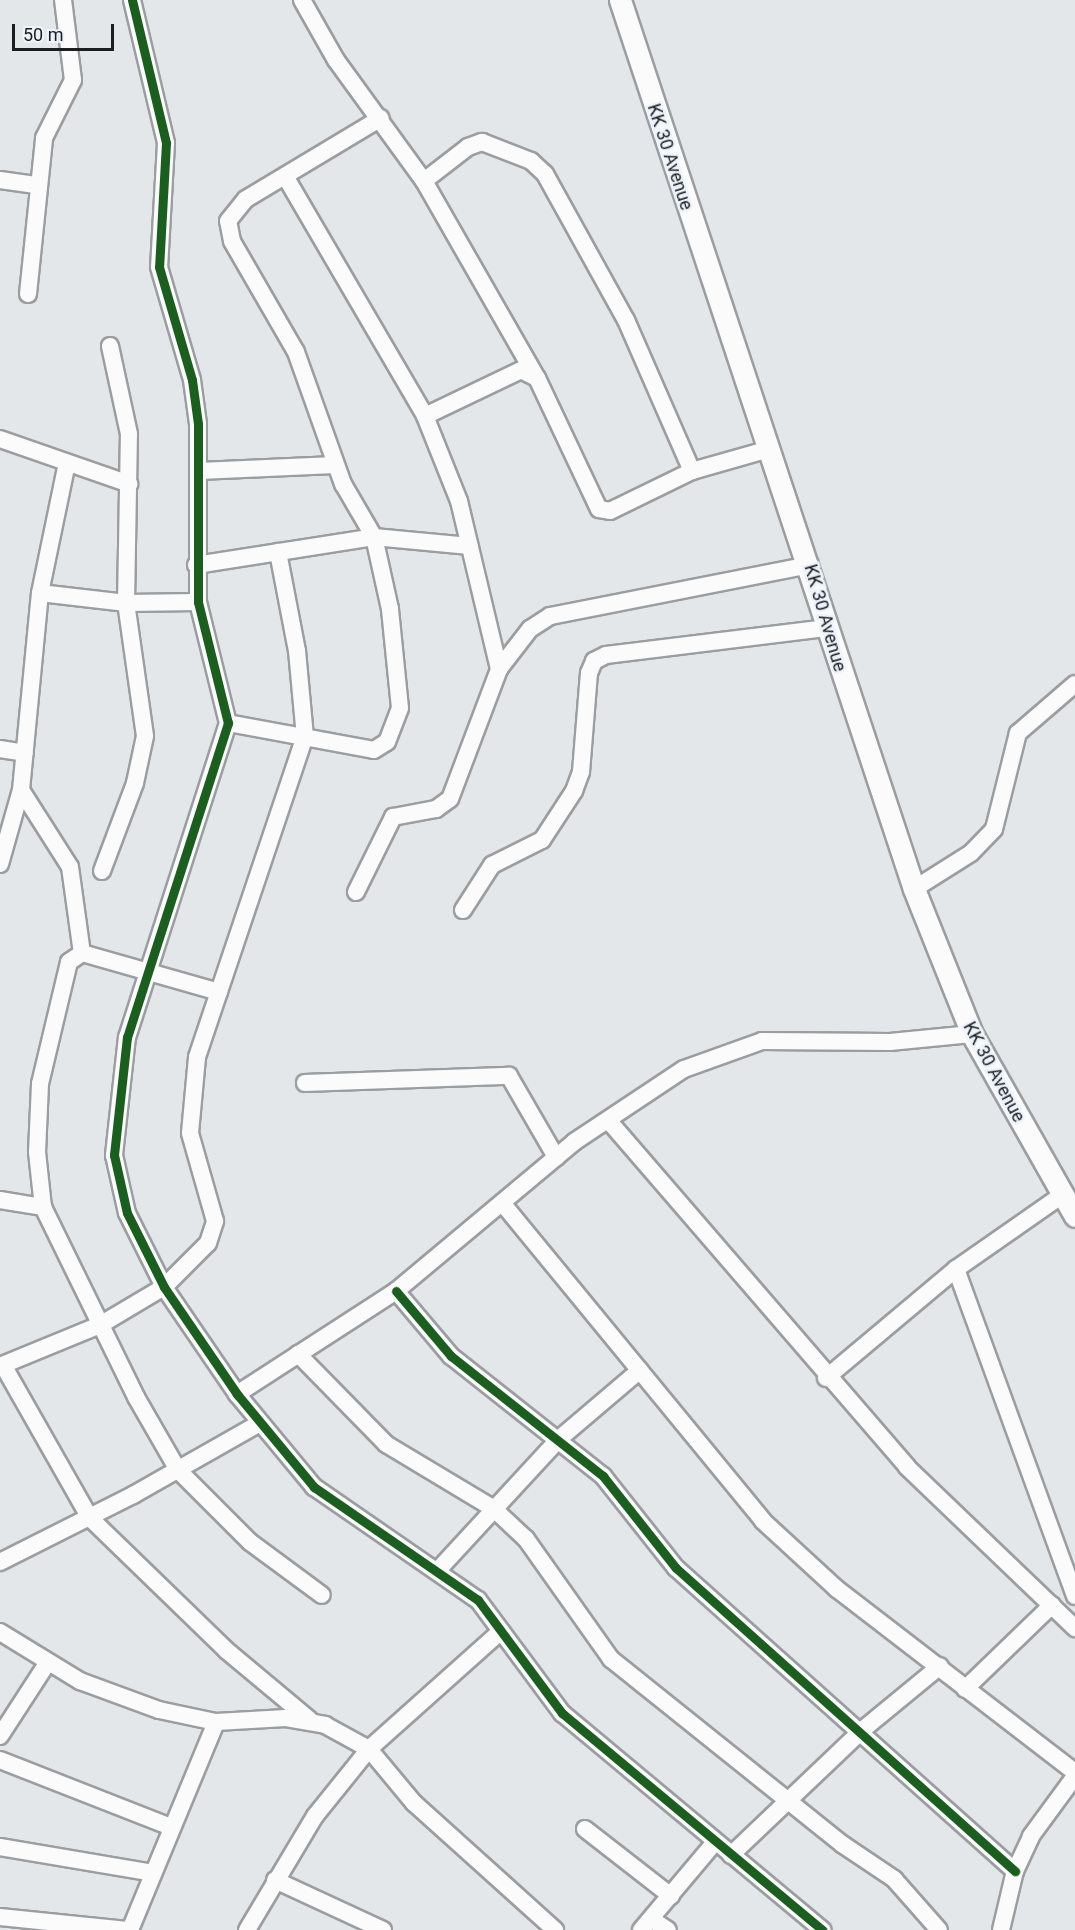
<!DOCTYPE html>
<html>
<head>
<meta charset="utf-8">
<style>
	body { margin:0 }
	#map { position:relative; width:1075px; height:1930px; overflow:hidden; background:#e4e7ea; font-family:Roboto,sans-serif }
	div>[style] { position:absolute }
	.roads { filter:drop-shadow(2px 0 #9b9ea0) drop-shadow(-2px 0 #9b9ea0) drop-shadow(0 2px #9b9ea0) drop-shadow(0 -2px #9b9ea0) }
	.minor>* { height:16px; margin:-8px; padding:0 8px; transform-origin:8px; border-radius:8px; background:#fbfbfc }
	.major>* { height:21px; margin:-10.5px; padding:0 10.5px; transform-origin:10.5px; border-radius:10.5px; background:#fbfbfc }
	.cycleway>* { height:9px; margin:-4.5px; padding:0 4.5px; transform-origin:4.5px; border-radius:4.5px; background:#1b5e20 }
	span { translate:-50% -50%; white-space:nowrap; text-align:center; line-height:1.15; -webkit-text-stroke:5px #edf3fb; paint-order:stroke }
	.street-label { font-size:18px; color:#1b1d20 }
	.scale { position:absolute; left:12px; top:24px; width:102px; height:27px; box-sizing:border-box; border:3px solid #1b1d20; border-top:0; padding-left:8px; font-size:18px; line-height:21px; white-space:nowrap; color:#1b1d20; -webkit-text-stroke:4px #edf3fb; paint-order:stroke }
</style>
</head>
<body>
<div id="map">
	<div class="roads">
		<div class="minor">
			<div style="left:132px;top:0;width:147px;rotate:76.6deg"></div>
			<div style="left:166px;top:143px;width:124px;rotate:93.2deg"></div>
			<div style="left:159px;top:267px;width:118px;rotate:73.7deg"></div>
			<div style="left:192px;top:380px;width:44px;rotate:82.2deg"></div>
			<div style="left:198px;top:424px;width:178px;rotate:90deg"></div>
			<div style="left:198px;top:602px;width:125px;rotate:76.1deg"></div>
			<div style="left:228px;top:723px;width:330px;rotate:107.8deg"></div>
			<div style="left:127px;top:1037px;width:119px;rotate:96.3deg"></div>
			<div style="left:114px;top:1155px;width:59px;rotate:77.4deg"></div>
			<div style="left:127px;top:1213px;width:83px;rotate:63.4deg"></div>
			<div style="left:164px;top:1287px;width:130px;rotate:55.7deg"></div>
			<div style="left:237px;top:1394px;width:121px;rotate:50.4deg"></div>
			<div style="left:314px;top:1487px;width:199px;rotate:34.6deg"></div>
			<div style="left:478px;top:1600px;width:141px;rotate:53.4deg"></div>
			<div style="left:562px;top:1713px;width:339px;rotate:39.8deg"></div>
			<div style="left:302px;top:0;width:69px;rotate:60.5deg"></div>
			<div style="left:336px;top:60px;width:150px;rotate:54deg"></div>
			<div style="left:424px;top:181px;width:227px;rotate:60.2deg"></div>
			<div style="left:537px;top:378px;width:145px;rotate:64.7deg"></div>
			<div style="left:599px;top:509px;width:11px;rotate:10deg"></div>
			<div style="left:610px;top:511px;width:91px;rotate:-26deg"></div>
			<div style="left:692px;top:471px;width:80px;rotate:-15.9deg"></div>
			<div style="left:285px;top:176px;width:278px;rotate:59.7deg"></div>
			<div style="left:425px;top:416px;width:92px;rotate:68.2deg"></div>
			<div style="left:459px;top:501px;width:173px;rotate:76.6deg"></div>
			<div style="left:0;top:180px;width:36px;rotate:8deg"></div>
			<div style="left:424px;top:181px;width:56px;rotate:-37.7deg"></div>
			<div style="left:468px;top:147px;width:15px;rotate:-20deg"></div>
			<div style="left:482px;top:142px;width:53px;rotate:21.2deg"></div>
			<div style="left:531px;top:161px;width:19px;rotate:43deg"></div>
			<div style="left:545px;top:174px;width:167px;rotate:61deg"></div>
			<div style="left:626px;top:320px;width:165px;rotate:66.4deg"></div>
			<div style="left:28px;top:294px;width:157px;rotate:-84.1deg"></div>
			<div style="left:44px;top:138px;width:65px;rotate:-63.4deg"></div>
			<div style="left:73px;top:80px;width:81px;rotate:-97.1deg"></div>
			<div style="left:425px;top:416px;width:106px;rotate:-25.6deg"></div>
			<div style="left:521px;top:370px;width:18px;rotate:27deg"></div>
			<div style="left:0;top:439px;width:137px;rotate:19.2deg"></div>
			<div style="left:199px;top:471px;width:136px;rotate:-2.5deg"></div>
			<div style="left:196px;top:565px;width:180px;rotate:-8.9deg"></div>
			<div style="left:374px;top:537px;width:96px;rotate:5.4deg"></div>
			<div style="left:40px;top:593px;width:87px;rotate:6.6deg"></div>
			<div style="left:126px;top:603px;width:72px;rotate:-0.8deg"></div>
			<div style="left:228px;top:723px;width:148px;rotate:10.5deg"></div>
			<div style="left:374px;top:750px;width:15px;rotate:-32deg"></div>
			<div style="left:387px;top:742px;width:36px;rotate:-69deg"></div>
			<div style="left:400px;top:708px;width:100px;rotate:-95.8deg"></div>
			<div style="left:390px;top:609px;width:74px;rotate:-102.5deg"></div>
			<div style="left:374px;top:537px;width:61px;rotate:-120.3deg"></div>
			<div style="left:343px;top:484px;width:140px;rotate:-109.6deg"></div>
			<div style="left:296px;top:352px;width:128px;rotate:-120deg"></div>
			<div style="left:232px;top:241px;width:20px;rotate:-101deg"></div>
			<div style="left:228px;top:221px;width:28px;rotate:-51deg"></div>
			<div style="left:246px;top:199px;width:157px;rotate:-31deg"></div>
			<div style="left:0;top:749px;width:25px;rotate:9deg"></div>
			<div style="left:21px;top:790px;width:91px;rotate:57.5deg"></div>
			<div style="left:70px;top:867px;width:87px;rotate:82.1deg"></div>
			<div style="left:0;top:864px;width:77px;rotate:-74.2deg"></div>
			<div style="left:21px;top:790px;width:198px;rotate:-84.5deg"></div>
			<div style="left:40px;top:593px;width:133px;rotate:-78.3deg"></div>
			<div style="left:102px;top:871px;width:94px;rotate:-69.4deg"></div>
			<div style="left:135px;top:783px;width:48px;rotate:-78deg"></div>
			<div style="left:145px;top:736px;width:134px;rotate:-98.1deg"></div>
			<div style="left:126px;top:603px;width:169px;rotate:-89deg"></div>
			<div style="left:129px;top:434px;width:90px;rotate:-102.2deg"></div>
			<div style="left:914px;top:889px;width:67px;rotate:-32.3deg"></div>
			<div style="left:971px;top:853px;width:33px;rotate:-46deg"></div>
			<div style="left:994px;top:829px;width:99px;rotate:-76deg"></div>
			<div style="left:1018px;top:733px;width:75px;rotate:-40.7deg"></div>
			<div style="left:356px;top:892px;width:84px;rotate:-63.7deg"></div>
			<div style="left:393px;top:817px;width:44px;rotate:-10.5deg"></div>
			<div style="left:436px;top:809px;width:17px;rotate:-36deg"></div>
			<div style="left:450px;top:799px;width:139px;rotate:-69.3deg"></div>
			<div style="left:499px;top:669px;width:51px;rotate:-52.2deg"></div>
			<div style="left:530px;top:629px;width:24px;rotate:-33deg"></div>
			<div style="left:550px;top:616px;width:265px;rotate:-11.1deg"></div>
			<div style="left:463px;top:910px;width:54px;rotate:-57.2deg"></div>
			<div style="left:492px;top:865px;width:56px;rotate:-26.6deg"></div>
			<div style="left:542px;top:840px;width:59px;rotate:-56.9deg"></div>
			<div style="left:574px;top:791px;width:20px;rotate:-70deg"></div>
			<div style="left:581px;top:772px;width:99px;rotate:-85.4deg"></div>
			<div style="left:589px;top:673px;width:13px;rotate:-67deg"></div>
			<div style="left:594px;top:661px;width:13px;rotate:-27deg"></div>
			<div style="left:606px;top:655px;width:223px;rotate:-7deg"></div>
			<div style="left:219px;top:992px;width:142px;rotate:-164.1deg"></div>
			<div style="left:82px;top:953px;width:16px;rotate:145deg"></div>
			<div style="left:69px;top:962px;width:125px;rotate:103.4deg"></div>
			<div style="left:40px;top:1084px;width:68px;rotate:92.5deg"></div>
			<div style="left:37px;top:1152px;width:55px;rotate:83.8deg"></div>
			<div style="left:43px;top:1207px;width:212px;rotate:63.9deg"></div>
			<div style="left:136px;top:1397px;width:84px;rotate:60.1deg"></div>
			<div style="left:178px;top:1470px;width:102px;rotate:45deg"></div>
			<div style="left:250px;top:1542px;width:89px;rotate:36.4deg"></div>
			<div style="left:305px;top:1083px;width:204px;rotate:-2deg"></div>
			<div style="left:509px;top:1076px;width:94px;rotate:59.9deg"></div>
			<div style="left:608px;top:1120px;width:458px;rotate:49.2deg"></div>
			<div style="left:907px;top:1467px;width:233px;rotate:43.8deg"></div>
			<div style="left:0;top:1200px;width:44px;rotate:9.2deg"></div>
			<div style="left:503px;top:1204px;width:410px;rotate:50.6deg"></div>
			<div style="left:763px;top:1521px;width:100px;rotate:42.6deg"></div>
			<div style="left:837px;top:1589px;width:300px;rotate:37.6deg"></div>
			<div style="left:956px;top:1269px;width:348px;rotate:70deg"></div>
			<div style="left:396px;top:1291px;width:85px;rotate:49.8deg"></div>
			<div style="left:451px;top:1356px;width:194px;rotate:38.3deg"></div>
			<div style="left:603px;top:1476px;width:117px;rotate:51.6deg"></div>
			<div style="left:676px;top:1568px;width:455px;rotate:41.8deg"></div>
			<div style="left:298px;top:1354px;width:126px;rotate:45.6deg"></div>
			<div style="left:386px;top:1444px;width:126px;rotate:31deg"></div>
			<div style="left:494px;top:1509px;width:44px;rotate:43.2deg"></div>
			<div style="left:526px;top:1539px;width:147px;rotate:54.7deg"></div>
			<div style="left:611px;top:1659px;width:296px;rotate:38.7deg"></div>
			<div style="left:842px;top:1844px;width:63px;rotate:33.9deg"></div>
			<div style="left:894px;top:1879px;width:68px;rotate:48.6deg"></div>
			<div style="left:3px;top:1365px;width:176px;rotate:60.4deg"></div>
			<div style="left:90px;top:1518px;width:190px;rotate:44.1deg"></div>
			<div style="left:226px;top:1650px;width:109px;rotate:39.8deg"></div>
			<div style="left:0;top:1366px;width:108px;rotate:-22.3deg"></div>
			<div style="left:100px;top:1325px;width:74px;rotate:-30.7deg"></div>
			<div style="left:164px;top:1287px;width:62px;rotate:-45deg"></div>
			<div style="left:208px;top:1243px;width:23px;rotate:-72deg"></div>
			<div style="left:215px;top:1221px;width:91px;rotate:-105.9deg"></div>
			<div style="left:190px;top:1133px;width:76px;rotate:-84.7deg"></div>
			<div style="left:197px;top:1057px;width:338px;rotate:-71.4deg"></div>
			<div style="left:305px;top:737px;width:86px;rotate:-95.3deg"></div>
			<div style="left:297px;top:651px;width:101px;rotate:-100.9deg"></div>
			<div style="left:826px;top:1378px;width:170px;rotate:-40deg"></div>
			<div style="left:956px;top:1269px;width:129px;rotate:-34.9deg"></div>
			<div style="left:237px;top:1394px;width:189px;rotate:-32.9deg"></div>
			<div style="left:396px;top:1291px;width:232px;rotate:-39.9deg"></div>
			<div style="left:574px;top:1142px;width:132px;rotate:-33.6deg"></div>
			<div style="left:684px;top:1069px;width:83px;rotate:-19.7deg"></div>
			<div style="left:762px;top:1041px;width:128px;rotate:0.4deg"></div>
			<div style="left:890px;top:1042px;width:82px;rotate:-5.6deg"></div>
			<div style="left:0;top:1562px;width:149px;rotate:-26.7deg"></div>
			<div style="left:133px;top:1495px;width:144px;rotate:-29.6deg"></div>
			<div style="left:439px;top:1569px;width:177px;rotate:-47.3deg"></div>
			<div style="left:559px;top:1439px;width:106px;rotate:-40.4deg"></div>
			<div style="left:0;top:1632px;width:94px;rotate:31.5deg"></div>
			<div style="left:80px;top:1681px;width:84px;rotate:20.2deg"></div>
			<div style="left:159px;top:1710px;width:58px;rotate:11.9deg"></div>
			<div style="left:216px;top:1722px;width:70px;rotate:-3.3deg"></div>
			<div style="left:286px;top:1718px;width:40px;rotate:10deg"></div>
			<div style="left:325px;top:1725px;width:50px;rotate:28.6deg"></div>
			<div style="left:369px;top:1749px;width:70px;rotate:50.2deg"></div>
			<div style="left:414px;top:1803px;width:190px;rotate:42deg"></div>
			<div style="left:965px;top:1689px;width:121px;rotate:-44deg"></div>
			<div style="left:0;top:1736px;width:88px;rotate:-57deg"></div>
			<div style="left:0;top:1760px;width:184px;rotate:21.4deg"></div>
			<div style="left:585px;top:1829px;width:109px;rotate:37.9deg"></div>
			<div style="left:0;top:1847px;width:155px;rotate:9.6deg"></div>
			<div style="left:731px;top:1855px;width:180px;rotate:-43.6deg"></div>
			<div style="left:861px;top:1731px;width:102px;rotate:-39.4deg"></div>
			<div style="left:275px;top:1880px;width:119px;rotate:24.8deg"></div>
			<div style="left:0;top:1917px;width:128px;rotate:5.8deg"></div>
			<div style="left:651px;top:1919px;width:20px;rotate:33deg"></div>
			<div style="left:130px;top:1930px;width:225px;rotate:-67.5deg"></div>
			<div style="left:247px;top:1930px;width:133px;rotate:-59.2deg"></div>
			<div style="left:315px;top:1816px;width:86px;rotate:-51.1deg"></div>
			<div style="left:369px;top:1749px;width:177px;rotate:-41.8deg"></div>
			<div style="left:641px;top:1930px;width:115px;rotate:-49.9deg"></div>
			<div style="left:1001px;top:1930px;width:61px;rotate:-76.7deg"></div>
			<div style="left:1015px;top:1871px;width:38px;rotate:-65deg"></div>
			<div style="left:1031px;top:1836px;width:74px;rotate:-53.7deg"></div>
		</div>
		<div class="major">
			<div style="left:620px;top:0;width:936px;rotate:71.7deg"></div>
			<div style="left:914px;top:889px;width:156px;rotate:68.2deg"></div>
			<div style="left:972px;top:1034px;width:209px;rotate:60.5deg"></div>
		</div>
	</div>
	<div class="cycleway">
		<div style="left:132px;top:0;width:147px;rotate:76.6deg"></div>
		<div style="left:166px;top:143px;width:124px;rotate:93.2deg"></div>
		<div style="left:159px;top:267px;width:118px;rotate:73.7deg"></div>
		<div style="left:192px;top:380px;width:44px;rotate:82.2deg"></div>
		<div style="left:198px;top:424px;width:178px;rotate:90deg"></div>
		<div style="left:198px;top:602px;width:125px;rotate:76.1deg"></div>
		<div style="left:228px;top:723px;width:330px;rotate:107.8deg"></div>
		<div style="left:127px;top:1037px;width:119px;rotate:96.3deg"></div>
		<div style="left:114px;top:1155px;width:59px;rotate:77.4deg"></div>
		<div style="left:127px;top:1213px;width:83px;rotate:63.4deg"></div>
		<div style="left:164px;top:1287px;width:130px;rotate:55.7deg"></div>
		<div style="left:237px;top:1394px;width:121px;rotate:50.4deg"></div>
		<div style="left:314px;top:1487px;width:199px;rotate:34.6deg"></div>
		<div style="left:478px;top:1600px;width:141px;rotate:53.4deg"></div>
		<div style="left:562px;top:1713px;width:339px;rotate:39.8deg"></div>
		<div style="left:396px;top:1291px;width:85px;rotate:49.8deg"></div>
		<div style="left:451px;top:1356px;width:194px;rotate:38.3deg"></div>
		<div style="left:603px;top:1476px;width:117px;rotate:51.6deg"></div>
		<div style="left:676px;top:1568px;width:455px;rotate:41.8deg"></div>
	</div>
	<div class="street-label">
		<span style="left:670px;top:157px;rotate:72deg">KK 30 Avenue</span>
		<span style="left:825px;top:618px;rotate:74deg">KK 30 Avenue</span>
		<span style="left:994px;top:1072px;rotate:62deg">KK 30 Avenue</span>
	</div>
	<div class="scale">50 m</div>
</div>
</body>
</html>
